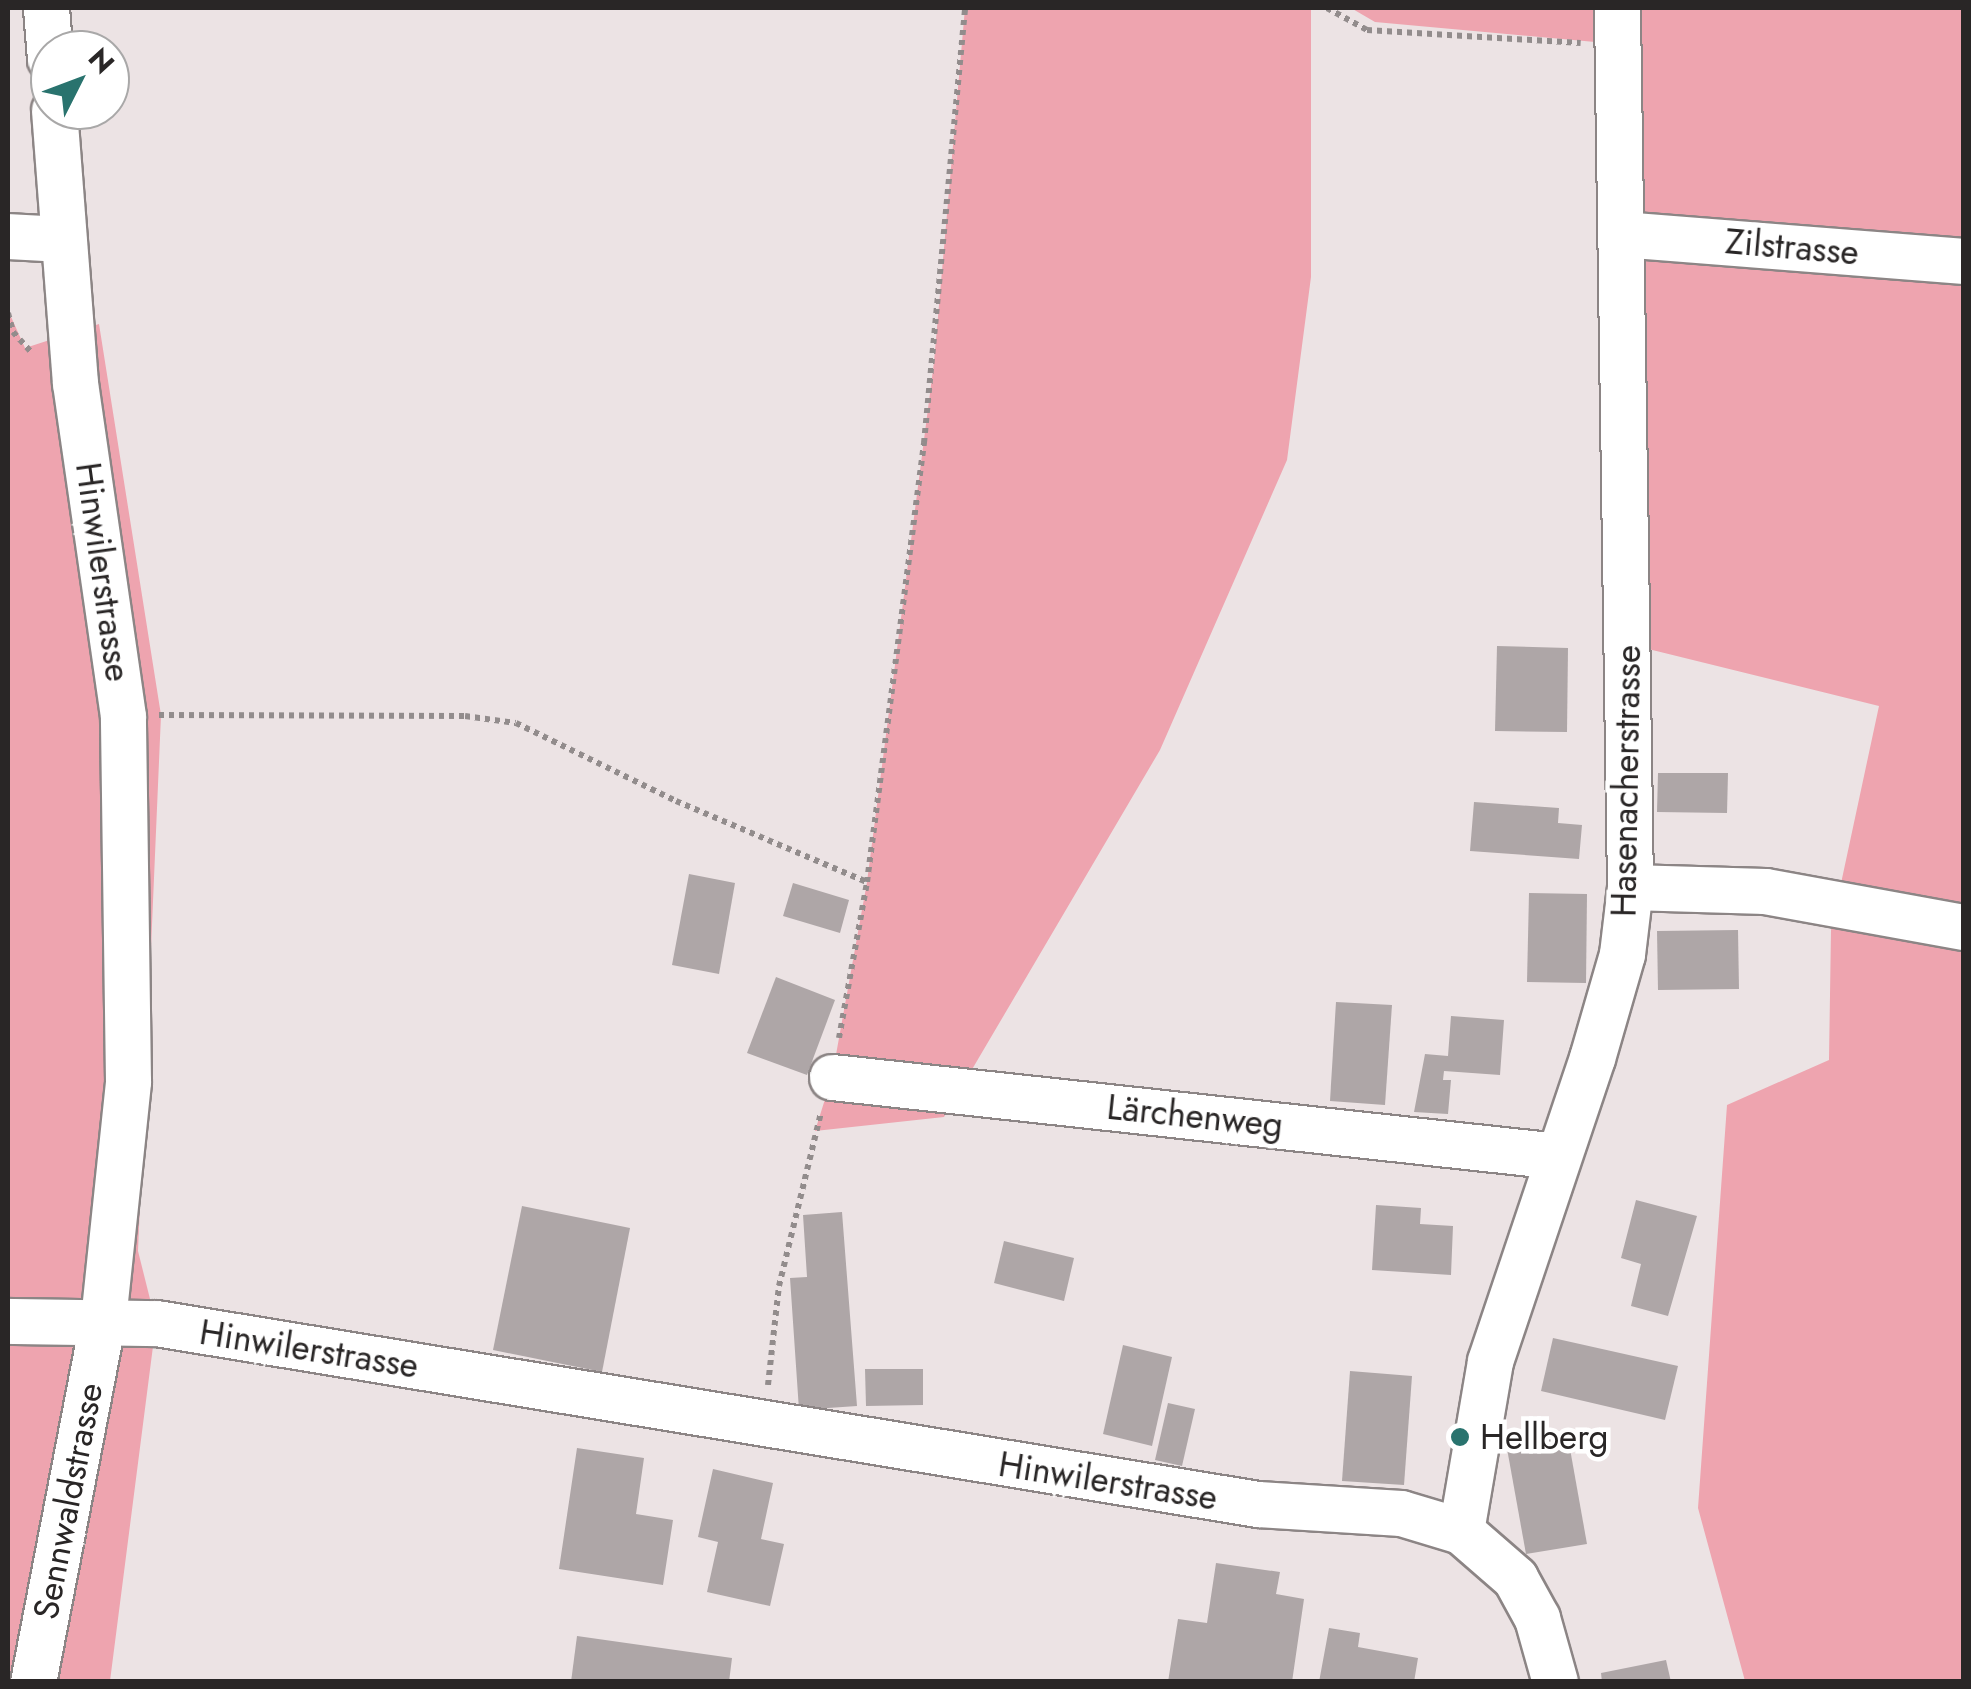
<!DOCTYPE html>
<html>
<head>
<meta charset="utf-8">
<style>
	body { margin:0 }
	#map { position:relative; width:1971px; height:1689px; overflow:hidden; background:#ece3e4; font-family:Jost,sans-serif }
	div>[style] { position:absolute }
	.green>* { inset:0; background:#eea4af }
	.building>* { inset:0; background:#aea6a7 }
	.path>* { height:6px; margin-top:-3px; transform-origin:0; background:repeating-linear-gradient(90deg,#928c8c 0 5px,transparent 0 10px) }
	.roads { filter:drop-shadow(2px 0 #8c8585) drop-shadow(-2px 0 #8c8585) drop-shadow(0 2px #8c8585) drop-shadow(0 -2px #8c8585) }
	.minor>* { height:45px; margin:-22.5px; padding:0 22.5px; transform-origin:22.5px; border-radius:22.5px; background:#fff }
	.dots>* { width:28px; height:28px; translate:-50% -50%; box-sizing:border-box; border:5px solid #fff; border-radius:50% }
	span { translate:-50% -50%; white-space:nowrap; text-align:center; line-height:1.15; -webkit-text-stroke:9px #fff; paint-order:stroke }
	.street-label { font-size:35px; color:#292626 }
	.poi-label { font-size:35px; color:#292626 }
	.left { translate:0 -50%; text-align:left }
	.frame { position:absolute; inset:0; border:10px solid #292626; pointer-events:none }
	.north { position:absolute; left:30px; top:30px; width:100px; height:100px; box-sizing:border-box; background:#fff; border:2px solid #a9a8a8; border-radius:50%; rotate:48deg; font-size:28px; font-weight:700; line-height:40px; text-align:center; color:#292626 }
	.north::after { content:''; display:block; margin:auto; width:35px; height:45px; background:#29736e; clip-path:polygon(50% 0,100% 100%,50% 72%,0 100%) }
</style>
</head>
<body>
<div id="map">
	<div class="green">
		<div style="clip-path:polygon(965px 8px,1311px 8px,1311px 277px,1287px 460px,1160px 750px,944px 1117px,815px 1131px,832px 1077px,867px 882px,934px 362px)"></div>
		<div style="clip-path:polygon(1351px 8px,1963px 8px,1963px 1681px,1745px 1681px,1698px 1508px,1727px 1105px,1829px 1060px,1831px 930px,1879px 706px,1628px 644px,1617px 44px,1375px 22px)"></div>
		<div style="clip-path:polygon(8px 310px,25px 348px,99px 324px,161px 715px,138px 1251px,156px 1323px,110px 1681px,8px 1681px)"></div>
	</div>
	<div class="building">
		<div style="clip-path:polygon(1497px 646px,1568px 648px,1567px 732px,1495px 731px)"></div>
		<div style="clip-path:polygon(1658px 773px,1728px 773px,1727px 813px,1657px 812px)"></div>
		<div style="clip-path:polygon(1474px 802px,1559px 808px,1558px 823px,1582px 825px,1579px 859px,1470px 851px)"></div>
		<div style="clip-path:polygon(689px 874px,735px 883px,719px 974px,672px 965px)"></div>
		<div style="clip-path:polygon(793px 883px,849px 900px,840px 933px,783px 916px)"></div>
		<div style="clip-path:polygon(1529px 893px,1587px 894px,1586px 983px,1527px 982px)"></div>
		<div style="clip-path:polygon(1738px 930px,1739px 989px,1658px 990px,1657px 931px)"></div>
		<div style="clip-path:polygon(776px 977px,835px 1000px,807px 1075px,747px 1053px)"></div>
		<div style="clip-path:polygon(1336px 1002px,1392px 1005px,1385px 1105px,1330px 1101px)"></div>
		<div style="clip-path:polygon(1451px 1016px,1504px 1020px,1500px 1075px,1444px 1071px,1443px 1080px,1451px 1080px,1448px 1114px,1414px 1112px,1425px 1054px,1448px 1056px)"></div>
		<div style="clip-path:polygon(1636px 1200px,1697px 1216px,1668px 1316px,1631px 1306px,1641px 1264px,1621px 1258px)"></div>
		<div style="clip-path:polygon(1376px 1205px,1421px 1208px,1420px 1224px,1453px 1226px,1451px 1275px,1372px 1270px)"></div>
		<div style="clip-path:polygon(522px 1206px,630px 1228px,602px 1372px,493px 1350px)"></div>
		<div style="clip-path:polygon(842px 1212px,857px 1406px,799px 1410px,790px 1278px,807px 1277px,803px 1215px)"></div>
		<div style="clip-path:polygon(1004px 1241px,1074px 1258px,1064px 1301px,994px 1283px)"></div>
		<div style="clip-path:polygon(1553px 1338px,1678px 1366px,1665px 1420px,1541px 1391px)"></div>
		<div style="clip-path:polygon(1123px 1345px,1172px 1357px,1152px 1446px,1103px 1434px)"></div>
		<div style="clip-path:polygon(865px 1369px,923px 1369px,923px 1405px,866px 1406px)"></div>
		<div style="clip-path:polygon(1350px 1371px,1412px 1376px,1404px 1485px,1342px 1481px)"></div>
		<div style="clip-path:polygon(1168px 1403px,1195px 1409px,1182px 1466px,1155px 1460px)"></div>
		<div style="clip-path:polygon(1567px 1432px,1587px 1544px,1526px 1554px,1506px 1443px)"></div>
		<div style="clip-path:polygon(577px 1448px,644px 1458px,636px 1514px,673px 1520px,663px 1585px,559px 1569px)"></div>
		<div style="clip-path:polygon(713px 1469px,773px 1483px,761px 1539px,784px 1544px,770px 1606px,707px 1592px,718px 1542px,698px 1537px)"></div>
		<div style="clip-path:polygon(1216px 1563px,1280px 1572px,1276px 1594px,1304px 1599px,1292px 1682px,1168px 1682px,1178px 1619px,1207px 1623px)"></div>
		<div style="clip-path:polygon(1329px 1628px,1360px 1633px,1358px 1647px,1418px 1658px,1414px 1682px,1319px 1682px)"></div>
		<div style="clip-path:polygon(577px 1636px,732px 1658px,729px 1682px,571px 1682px)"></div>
		<div style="clip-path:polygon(1666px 1660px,1671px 1682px,1602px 1682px,1601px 1673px)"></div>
	</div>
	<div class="path">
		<div style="left:1327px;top:8px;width:46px;rotate:28.8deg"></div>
		<div style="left:1367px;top:30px;width:214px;rotate:3.5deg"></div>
		<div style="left:8px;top:313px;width:20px;rotate:75deg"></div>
		<div style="left:13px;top:332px;width:28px;rotate:48deg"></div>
		<div style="left:159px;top:715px;width:306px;rotate:0.2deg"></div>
		<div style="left:465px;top:716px;width:51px;rotate:7.8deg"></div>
		<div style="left:516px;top:723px;width:178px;rotate:26deg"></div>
		<div style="left:676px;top:801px;width:207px;rotate:23deg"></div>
		<div style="left:839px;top:1038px;width:158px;rotate:-79.8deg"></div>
		<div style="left:867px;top:882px;width:443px;rotate:-82.6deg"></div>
		<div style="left:924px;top:443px;width:437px;rotate:-84.6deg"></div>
		<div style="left:768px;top:1385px;width:100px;rotate:-83.7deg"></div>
		<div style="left:779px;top:1286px;width:178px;rotate:-76.4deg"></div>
	</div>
	<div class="roads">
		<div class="minor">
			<div style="left:46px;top:8px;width:51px;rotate:85.5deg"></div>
			<div style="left:1621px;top:234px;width:344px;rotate:4.5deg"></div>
			<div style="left:8px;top:236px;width:55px;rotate:3.1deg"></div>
			<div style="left:1630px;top:887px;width:135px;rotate:1.7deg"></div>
			<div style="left:1765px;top:891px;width:202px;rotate:10.3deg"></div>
			<div style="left:832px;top:1077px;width:730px;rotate:6.21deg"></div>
			<div style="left:8px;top:1321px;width:148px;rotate:0.8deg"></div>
			<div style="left:156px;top:1323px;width:1117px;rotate:9.33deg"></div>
			<div style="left:1258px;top:1504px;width:143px;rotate:3.6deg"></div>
			<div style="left:1401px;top:1513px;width:63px;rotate:16.7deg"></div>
			<div style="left:1461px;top:1531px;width:72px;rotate:41deg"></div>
			<div style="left:1515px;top:1578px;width:46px;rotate:61.2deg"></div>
			<div style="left:1537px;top:1618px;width:66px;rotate:74.3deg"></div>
			<div style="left:1461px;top:1531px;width:172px;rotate:-80.3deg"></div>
			<div style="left:1490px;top:1361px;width:320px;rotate:-71.4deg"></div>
			<div style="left:1592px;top:1058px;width:108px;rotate:-73.9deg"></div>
			<div style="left:1622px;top:954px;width:67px;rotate:-83.2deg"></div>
			<div style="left:1630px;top:887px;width:879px;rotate:-90.85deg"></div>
			<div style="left:33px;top:1682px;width:369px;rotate:-79.1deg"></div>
			<div style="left:103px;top:1320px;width:240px;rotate:-84deg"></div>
			<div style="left:128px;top:1081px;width:365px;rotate:-90.8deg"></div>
			<div style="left:123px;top:716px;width:336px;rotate:-98.2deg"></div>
			<div style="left:75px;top:383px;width:274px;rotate:-94.4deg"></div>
		</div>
	</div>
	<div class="dots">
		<div style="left:1460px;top:1437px;background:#29736e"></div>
	</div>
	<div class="street-label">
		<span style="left:1792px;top:247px;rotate:5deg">Zilstrasse</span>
		<span style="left:103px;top:572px;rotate:82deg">Hinwilerstrasse</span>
		<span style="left:1626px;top:781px;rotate:-89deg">Hasenacherstrasse</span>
		<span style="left:1195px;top:1116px;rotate:6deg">Lärchenweg</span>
		<span style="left:309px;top:1349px;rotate:9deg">Hinwilerstrasse</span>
		<span style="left:1108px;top:1481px;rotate:9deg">Hinwilerstrasse</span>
		<span style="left:68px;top:1501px;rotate:-79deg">Sennwaldstrasse</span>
	</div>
	<div class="poi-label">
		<span class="left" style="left:1480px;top:1437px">Hellberg</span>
	</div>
	<div class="frame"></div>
	<div class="north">N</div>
</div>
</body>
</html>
